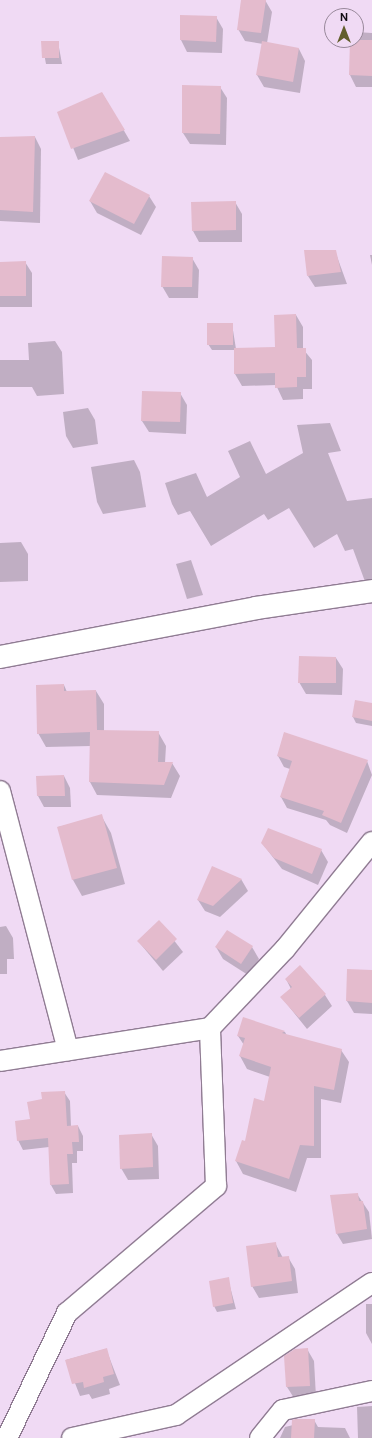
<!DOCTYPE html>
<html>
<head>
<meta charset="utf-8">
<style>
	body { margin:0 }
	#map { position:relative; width:372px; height:1438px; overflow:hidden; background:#f0daf4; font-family:"DM Sans",sans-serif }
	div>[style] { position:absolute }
	.shadow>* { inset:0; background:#0003 }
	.building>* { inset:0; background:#e4bbcd }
	.roads { filter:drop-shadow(1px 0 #907c93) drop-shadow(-1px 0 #907c93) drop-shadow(0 1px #907c93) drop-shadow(0 -1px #907c93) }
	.street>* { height:20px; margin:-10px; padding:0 10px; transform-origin:10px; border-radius:10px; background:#fff }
	.secondary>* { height:22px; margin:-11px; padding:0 11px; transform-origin:11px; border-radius:11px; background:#fff }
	span { translate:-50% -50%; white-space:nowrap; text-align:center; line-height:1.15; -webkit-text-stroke:4px #f0daf4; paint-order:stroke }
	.north { position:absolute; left:324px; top:8px; width:40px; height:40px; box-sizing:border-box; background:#f0daf4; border:1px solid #98889a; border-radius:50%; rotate:0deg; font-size:11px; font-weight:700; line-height:16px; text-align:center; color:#130c14 }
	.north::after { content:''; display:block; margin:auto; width:14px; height:18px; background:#625e2b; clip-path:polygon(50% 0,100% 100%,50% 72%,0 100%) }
</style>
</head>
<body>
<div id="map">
	<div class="shadow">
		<div style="clip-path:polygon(242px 0,265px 0,272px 12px,267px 43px,299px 49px,305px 61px,300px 93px,264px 87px,257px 75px,263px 44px,245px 41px,238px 29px)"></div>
		<div style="clip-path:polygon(216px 17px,223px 29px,222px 53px,187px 52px,181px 40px)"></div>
		<div style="clip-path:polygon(356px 32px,372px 33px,372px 87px,356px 87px,350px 75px,351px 40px,356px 40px)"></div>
		<div style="clip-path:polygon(42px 42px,58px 42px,62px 64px,46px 64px)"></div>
		<div style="clip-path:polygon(220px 87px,227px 98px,226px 145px,190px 144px,183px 133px)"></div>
		<div style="clip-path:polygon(102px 93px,130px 141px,78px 160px,59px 112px)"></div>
		<div style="clip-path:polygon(35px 137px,41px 149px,40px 223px,0 221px,0 138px)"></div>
		<div style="clip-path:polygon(149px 196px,156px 207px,141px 235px,97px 213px,90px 201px)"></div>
		<div style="clip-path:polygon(235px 202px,242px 214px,242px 242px,199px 242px,193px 231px)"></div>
		<div style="clip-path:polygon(335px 251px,347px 284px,315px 287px,308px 276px)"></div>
		<div style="clip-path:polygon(370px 255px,372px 255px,372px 265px)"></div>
		<div style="clip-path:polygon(192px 258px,199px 270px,198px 298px,169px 298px,162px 286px)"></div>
		<div style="clip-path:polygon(25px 262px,32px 273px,32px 307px,0 307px,0 263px)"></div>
		<div style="clip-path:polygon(296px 315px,303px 327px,303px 349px,312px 360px,312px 389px,303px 389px,303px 399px,283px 400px,276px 385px,242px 386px,235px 374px,235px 350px,212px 350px,208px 344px,232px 324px,236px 349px,276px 348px)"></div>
		<div style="clip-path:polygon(55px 341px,62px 352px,64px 394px,37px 396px,32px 387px,0 387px,0 360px,29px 360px,28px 343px)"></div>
		<div style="clip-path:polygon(180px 393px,187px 405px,186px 434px,149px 432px,142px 421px)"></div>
		<div style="clip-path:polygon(88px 408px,95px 420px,98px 444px,73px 448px,66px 436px,63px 412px)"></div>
		<div style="clip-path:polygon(330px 423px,341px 451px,328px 453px,347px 501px,372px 498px,372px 586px,367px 587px,353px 549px,345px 551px,337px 534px,314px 548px,289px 508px,268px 520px,264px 514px,211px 546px,190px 511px,178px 515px,172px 504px,165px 483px,196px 473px,207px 497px,240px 477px,228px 451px,250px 441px,266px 474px,303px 453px,297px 425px)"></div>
		<div style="clip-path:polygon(134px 460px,140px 472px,146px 507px,103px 514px,97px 502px,91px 467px)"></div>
		<div style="clip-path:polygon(21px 542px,28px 554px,28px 581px,0 582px,0 543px)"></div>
		<div style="clip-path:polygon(191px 560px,203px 595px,187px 599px,176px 564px)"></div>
		<div style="clip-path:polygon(336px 658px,343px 669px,342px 695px,306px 694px,299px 682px)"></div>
		<div style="clip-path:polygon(64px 685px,67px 692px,96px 691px,104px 704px,104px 731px,158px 732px,166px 746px,165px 763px,172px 763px,180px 776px,171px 798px,97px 795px,90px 782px,91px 746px,46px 747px,38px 733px)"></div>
		<div style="clip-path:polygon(372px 704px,372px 726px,356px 723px,353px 717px)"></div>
		<div style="clip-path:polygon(284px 734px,367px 761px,372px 775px,347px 833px,330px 825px,326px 820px,287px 808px,281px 797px,290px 769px,284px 767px,278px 756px)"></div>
		<div style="clip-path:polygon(64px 776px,70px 788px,71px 807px,44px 807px,38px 796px)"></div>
		<div style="clip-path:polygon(102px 817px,111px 833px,125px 884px,82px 896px,73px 880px,58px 827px)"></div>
		<div style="clip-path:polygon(262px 843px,321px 850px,328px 862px,318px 885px,282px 869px)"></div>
		<div style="clip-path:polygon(241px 879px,248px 891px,220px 917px,205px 911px,198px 900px)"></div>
		<div style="clip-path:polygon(159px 921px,183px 952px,163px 971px,138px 941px)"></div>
		<div style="clip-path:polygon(6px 926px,13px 938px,14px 959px,7px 959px,7px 974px,0 974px,0 927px)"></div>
		<div style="clip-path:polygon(216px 947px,252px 947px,259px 959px,248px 975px,223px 959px)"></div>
		<div style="clip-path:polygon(348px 970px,372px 971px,372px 1014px,354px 1013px,347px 1001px)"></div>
		<div style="clip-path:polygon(286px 979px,325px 995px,332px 1006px,307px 1029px,282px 998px,291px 989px)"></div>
		<div style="clip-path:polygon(244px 1019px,285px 1032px,287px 1036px,341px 1050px,349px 1062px,341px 1103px,321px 1099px,321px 1158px,307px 1158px,296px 1192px,243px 1174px,236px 1161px,265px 1102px,270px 1077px,247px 1069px,240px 1056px,244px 1045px,238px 1036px)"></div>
		<div style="clip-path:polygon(64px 1092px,70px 1101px,71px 1127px,78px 1126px,83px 1136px,83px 1151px,77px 1151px,77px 1163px,72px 1163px,73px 1193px,56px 1194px,51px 1185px,49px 1147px,23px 1150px,18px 1140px,43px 1100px)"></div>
		<div style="clip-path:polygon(151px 1134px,158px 1146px,159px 1179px,128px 1180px,121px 1168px)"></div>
		<div style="clip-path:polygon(357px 1194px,369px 1212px,372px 1239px,343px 1244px,337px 1234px)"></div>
		<div style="clip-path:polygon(275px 1243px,283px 1258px,288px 1257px,295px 1269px,298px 1293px,259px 1298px,252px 1286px)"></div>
		<div style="clip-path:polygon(228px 1279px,236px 1309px,217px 1312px,214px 1306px)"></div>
		<div style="clip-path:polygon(366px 1304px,372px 1304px,372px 1344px,366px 1333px)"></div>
		<div style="clip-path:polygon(106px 1349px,120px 1385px,109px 1389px,110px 1394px,92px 1399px,89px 1394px,80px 1396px,66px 1360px)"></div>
		<div style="clip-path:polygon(307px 1349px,314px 1361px,316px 1397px,294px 1398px,287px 1387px)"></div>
		<div style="clip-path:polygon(372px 1406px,372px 1438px,358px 1438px,357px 1407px)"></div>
		<div style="clip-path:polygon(314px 1420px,318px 1427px,345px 1428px,350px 1438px,280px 1438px,285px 1427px)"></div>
	</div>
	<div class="building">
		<div style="clip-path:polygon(241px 0,266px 0,261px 33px,237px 30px)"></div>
		<div style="clip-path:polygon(180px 15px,217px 16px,216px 42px,180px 40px)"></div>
		<div style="clip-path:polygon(350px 40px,372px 40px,372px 76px,349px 75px)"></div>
		<div style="clip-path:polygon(41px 41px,59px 41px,59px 58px,42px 58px)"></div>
		<div style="clip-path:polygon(262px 41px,299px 48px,293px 82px,256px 75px)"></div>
		<div style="clip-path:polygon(182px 85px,221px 86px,220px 134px,182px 133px)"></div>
		<div style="clip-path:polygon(102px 92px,125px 130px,71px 149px,57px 112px)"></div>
		<div style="clip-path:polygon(35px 136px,33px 212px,0 210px,0 137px)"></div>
		<div style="clip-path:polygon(105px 172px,150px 195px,134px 224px,89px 201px)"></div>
		<div style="clip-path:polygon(236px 201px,236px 230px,192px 231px,191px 202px)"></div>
		<div style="clip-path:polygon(304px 250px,336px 250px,341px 272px,307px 276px)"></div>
		<div style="clip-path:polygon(162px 256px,193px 257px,192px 287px,161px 287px)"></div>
		<div style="clip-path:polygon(26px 261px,26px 296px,0 296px,0 262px)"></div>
		<div style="clip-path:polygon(296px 314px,297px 348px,306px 348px,306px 377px,297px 377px,297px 387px,275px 388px,275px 373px,234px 374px,234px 348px,275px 347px,274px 315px)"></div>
		<div style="clip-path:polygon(207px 323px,233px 323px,233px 345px,207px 345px)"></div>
		<div style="clip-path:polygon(142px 391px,181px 392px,180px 422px,141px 421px)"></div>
		<div style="clip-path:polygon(299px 656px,336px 657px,336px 683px,298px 683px)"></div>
		<div style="clip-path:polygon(64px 684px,64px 691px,96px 690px,97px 730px,159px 731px,158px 762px,173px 762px,164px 785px,89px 782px,90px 732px,37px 734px,36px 685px)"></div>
		<div style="clip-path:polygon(355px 700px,372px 703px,372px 721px,352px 717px)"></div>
		<div style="clip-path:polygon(284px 732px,368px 760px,341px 823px,322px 815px,324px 811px,280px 797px,292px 761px,277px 756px)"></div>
		<div style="clip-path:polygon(64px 775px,65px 796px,37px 796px,36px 776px)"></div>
		<div style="clip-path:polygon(102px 814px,117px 868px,72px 880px,57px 827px)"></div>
		<div style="clip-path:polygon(268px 828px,322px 849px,312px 874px,274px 858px,261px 843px)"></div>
		<div style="clip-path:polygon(212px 866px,242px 879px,213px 906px,197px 900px)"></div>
		<div style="clip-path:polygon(159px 920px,177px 939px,156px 960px,137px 941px)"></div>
		<div style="clip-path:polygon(227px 930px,253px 946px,241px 964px,215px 947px)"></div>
		<div style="clip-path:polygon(300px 965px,326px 994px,299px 1018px,280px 997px,292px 987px,285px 979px)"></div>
		<div style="clip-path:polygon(347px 969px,372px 970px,372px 1003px,346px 1001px)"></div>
		<div style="clip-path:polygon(243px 1017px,285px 1031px,282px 1033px,342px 1049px,334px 1090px,314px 1086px,314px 1146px,300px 1145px,289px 1179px,235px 1161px,242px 1140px,245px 1141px,254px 1098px,264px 1101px,271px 1067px,239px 1056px,245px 1038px,237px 1036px)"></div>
		<div style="clip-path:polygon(65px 1091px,67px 1126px,78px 1125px,79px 1142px,72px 1142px,73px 1154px,67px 1154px,69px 1184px,50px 1185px,48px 1138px,17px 1141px,15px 1121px,30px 1119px,27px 1102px,42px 1099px,41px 1092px)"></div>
		<div style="clip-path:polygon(152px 1133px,153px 1167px,120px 1169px,119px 1135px)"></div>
		<div style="clip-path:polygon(358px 1193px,359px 1201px,363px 1201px,367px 1229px,336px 1234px,330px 1195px)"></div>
		<div style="clip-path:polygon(276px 1242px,278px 1257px,289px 1256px,292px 1281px,251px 1287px,246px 1246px)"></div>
		<div style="clip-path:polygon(229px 1277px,233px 1303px,213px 1307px,209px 1281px)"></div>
		<div style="clip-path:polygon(107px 1348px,114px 1374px,103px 1377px,104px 1382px,84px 1388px,83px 1382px,72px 1384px,65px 1360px)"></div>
		<div style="clip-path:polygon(308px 1348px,310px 1386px,286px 1387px,284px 1356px,295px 1349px)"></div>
		<div style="clip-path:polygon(295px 1419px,315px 1419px,314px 1438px,291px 1438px,292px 1420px)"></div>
	</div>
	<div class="roads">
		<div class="street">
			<div style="left:0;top:791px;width:268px;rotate:75.3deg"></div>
			<div style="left:0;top:1061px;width:213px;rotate:-8.9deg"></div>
			<div style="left:210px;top:1028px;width:109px;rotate:-46.5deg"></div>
			<div style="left:285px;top:949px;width:138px;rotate:-50.9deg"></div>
			<div style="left:7px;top:1438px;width:139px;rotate:-64.4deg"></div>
			<div style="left:67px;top:1313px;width:196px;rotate:-40.4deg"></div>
			<div style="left:216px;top:1186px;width:158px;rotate:-92.2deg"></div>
			<div style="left:72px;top:1438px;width:107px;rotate:-12.5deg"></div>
			<div style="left:176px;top:1415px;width:236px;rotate:-34deg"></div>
			<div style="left:260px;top:1438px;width:36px;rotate:-51deg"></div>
			<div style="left:283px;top:1410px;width:91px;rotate:-12.1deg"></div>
		</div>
		<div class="secondary">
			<div style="left:0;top:657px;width:261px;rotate:-10.8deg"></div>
			<div style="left:256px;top:608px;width:117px;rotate:-8.3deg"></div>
		</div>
	</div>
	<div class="north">N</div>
</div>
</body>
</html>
